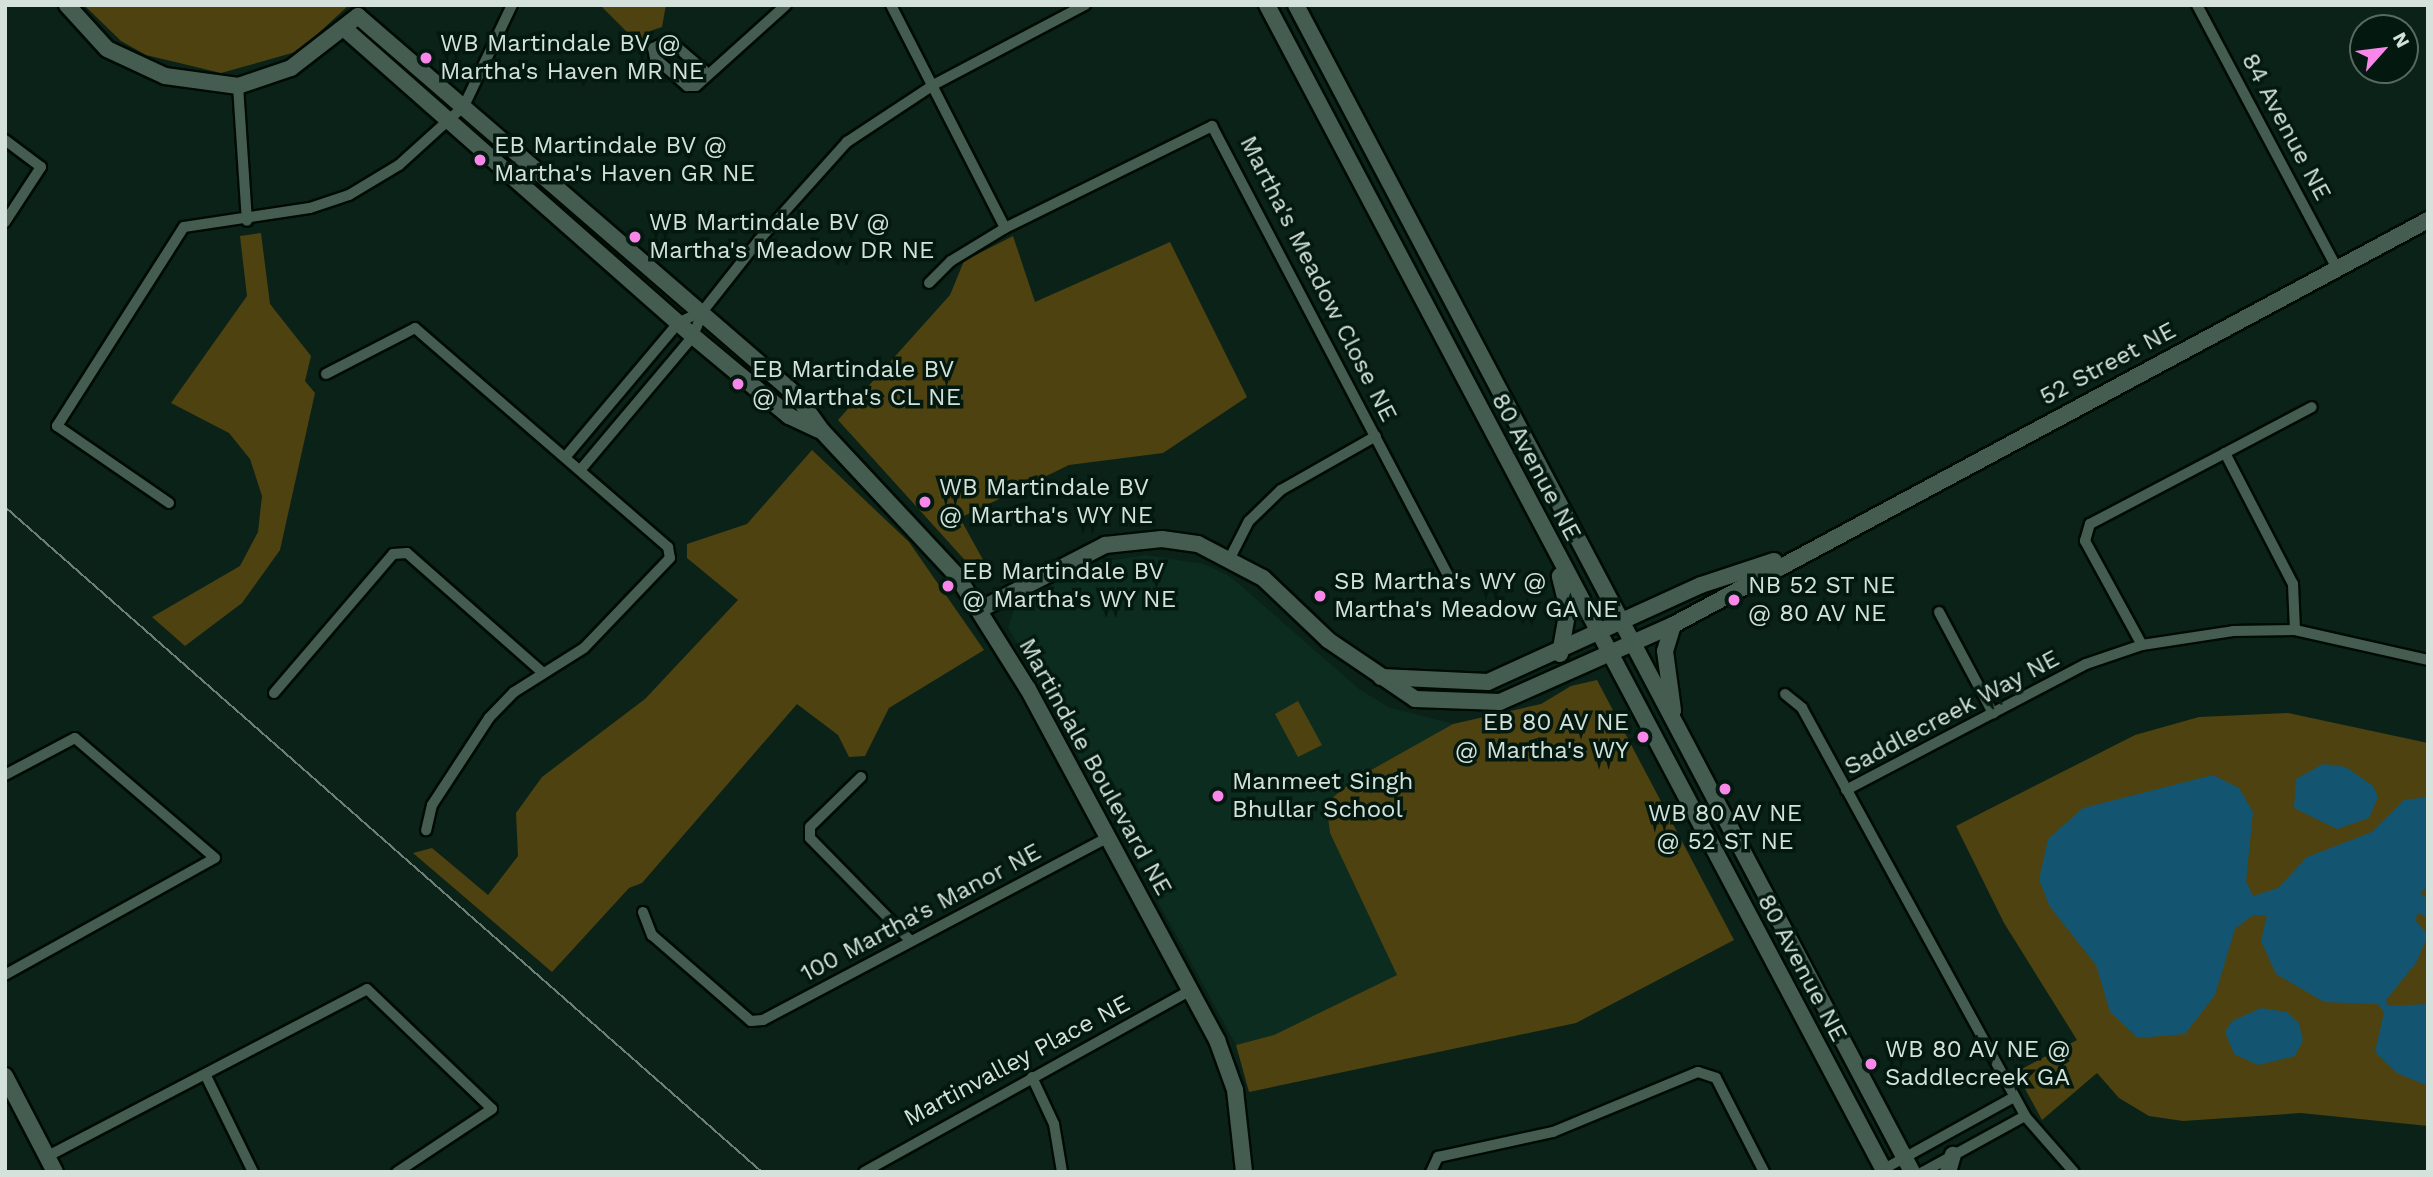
<!DOCTYPE html>
<html>
<head>
<meta charset="utf-8">
<style>
	body { margin:0 }
	#map { position:relative; width:2433px; height:1177px; overflow:hidden; background:#0b2218; font-family:"Work Sans",sans-serif }
	div>[style] { position:absolute }
	.built>* { inset:0; background:#0c2c1f }
	.green>* { inset:0; background:#4e4211 }
	.water>* { inset:0; background:#135570 }
	.roads { filter:drop-shadow(2px 0 #000b04) drop-shadow(-2px 0 #000b04) drop-shadow(0 2px #000b04) drop-shadow(0 -2px #000b04) }
	.street>* { height:10px; margin:-5px; padding:0 5px; transform-origin:5px; border-radius:5px; background:#455d51 }
	.secondary>* { height:16px; margin:-8px; padding:0 8px; transform-origin:8px; border-radius:8px; background:#455d51 }
	.tram>* { height:2px; margin:-1px; padding:0 1px; transform-origin:1px; border-radius:1px; background:#6c7e75 }
	.dots>* { width:19px; height:19px; translate:-50% -50%; box-sizing:border-box; border:4px solid #03190f; border-radius:50% }
	span { translate:-50% -50%; white-space:nowrap; text-align:center; line-height:1.15; -webkit-text-stroke:7px #03190f; paint-order:stroke }
	.poi-label { font-size:24px; color:#d5e2db }
	.left { translate:0 -50%; text-align:left }
	.right { translate:-100% -50%; text-align:right }
	.street-label { font-size:24px; color:#d5e2db }
	.frame { position:absolute; inset:0; border:7px solid #d5e2db; pointer-events:none }
	.north { position:absolute; left:2349px; top:14px; width:70px; height:70px; box-sizing:border-box; background:#03190f; border:2px solid #576961; border-radius:50%; rotate:62deg; font-size:19px; font-weight:700; line-height:28px; text-align:center; color:#d5e2db }
	.north::after { content:''; display:block; margin:auto; width:24px; height:32px; background:#f987e9; clip-path:polygon(50% 0,100% 100%,50% 72%,0 100%) }
</style>
</head>
<body>
<div id="map">
	<div class="built">
		<div style="clip-path:polygon(1145px 555px,1204px 564px,1231px 577px,1359px 689px,1388px 707px,1453px 724px,1355px 779px,1326px 803px,1330px 833px,1397px 975px,1274px 1035px,1236px 1045px,1008px 627px,1016px 604px,1084px 565px)"></div>
	</div>
	<div class="green">
		<div style="clip-path:polygon(84px 5px,349px 5px,299px 51px,221px 73px,146px 55px,121px 41px)"></div>
		<div style="clip-path:polygon(600px 5px,666px 5px,662px 27px,650px 31px,641px 46px)"></div>
		<div style="clip-path:polygon(261px 233px,270px 304px,311px 356px,305px 381px,315px 393px,280px 550px,242px 603px,185px 646px,152px 617px,240px 566px,258px 532px,262px 496px,250px 459px,229px 433px,171px 403px,247px 296px,240px 236px)"></div>
		<div style="clip-path:polygon(1013px 236px,1035px 302px,1170px 242px,1247px 397px,1163px 453px,1069px 465px,960px 518px,993px 578px,982px 579px,838px 420px,950px 295px,964px 261px)"></div>
		<div style="clip-path:polygon(812px 450px,909px 542px,984px 650px,889px 708px,865px 756px,849px 757px,838px 735px,797px 704px,642px 883px,629px 888px,552px 972px,413px 853px,432px 848px,488px 895px,518px 856px,516px 813px,542px 777px,645px 699px,738px 600px,687px 558px,687px 544px,747px 524px)"></div>
		<div style="clip-path:polygon(1597px 680px,1734px 940px,1576px 1023px,1249px 1092px,1236px 1045px,1274px 1035px,1397px 975px,1330px 833px,1326px 803px,1355px 779px,1453px 724px,1541px 704px,1571px 686px)"></div>
		<div style="clip-path:polygon(1298px 701px,1322px 745px,1298px 757px,1275px 714px)"></div>
		<div style="clip-path:polygon(2288px 713px,2428px 743px,2428px 1126px,2301px 1113px,2183px 1121px,2149px 1116px,2119px 1098px,2097px 1073px,2042px 1120px,2016px 1072px,2077px 1040px,2004px 923px,1956px 826px,2135px 735px,2199px 717px)"></div>
	</div>
	<div class="water">
		<div style="clip-path:polygon(2323px 764px,2346px 767px,2373px 786px,2378px 797px,2369px 818px,2337px 829px,2294px 808px,2296px 779px)"></div>
		<div style="clip-path:polygon(2213px 775px,2239px 788px,2253px 812px,2246px 881px,2253px 896px,2278px 888px,2307px 857px,2372px 832px,2404px 800px,2428px 797px,2428px 886px,2420px 893px,2428px 899px,2428px 917px,2417px 913px,2416px 921px,2428px 935px,2416px 963px,2386px 1000px,2388px 1006px,2428px 1004px,2428px 1086px,2397px 1073px,2375px 1052px,2384px 1012px,2378px 1004px,2324px 1002px,2276px 974px,2261px 941px,2267px 915px,2253px 915px,2235px 929px,2215px 995px,2185px 1034px,2138px 1038px,2110px 1012px,2096px 965px,2050px 907px,2039px 880px,2048px 839px,2083px 808px)"></div>
		<div style="clip-path:polygon(2261px 1008px,2287px 1012px,2299px 1023px,2303px 1040px,2295px 1056px,2258px 1065px,2234px 1054px,2225px 1032px,2232px 1021px)"></div>
	</div>
	<div class="roads">
		<div class="street">
			<div style="left:891px;top:5px;width:250px;rotate:62.9deg"></div>
			<div style="left:2197px;top:5px;width:298px;rotate:62deg"></div>
			<div style="left:707px;top:73px;width:50px;rotate:-139deg"></div>
			<div style="left:669px;top:40px;width:18px;rotate:153deg"></div>
			<div style="left:653px;top:48px;width:10px;rotate:79deg"></div>
			<div style="left:655px;top:58px;width:43px;rotate:41.2deg"></div>
			<div style="left:687px;top:86px;width:9px"></div>
			<div style="left:696px;top:86px;width:121px;rotate:-42deg"></div>
			<div style="left:238px;top:86px;width:135px;rotate:86.2deg"></div>
			<div style="left:5px;top:140px;width:45px;rotate:36.9deg"></div>
			<div style="left:41px;top:167px;width:66px;rotate:123.2deg"></div>
			<div style="left:929px;top:283px;width:31px;rotate:-45deg"></div>
			<div style="left:951px;top:261px;width:63px;rotate:-31.4deg"></div>
			<div style="left:1005px;top:228px;width:231px;rotate:-26.2deg"></div>
			<div style="left:1212px;top:126px;width:516px;rotate:62.29deg"></div>
			<div style="left:326px;top:374px;width:100px;rotate:-27.3deg"></div>
			<div style="left:415px;top:328px;width:335px;rotate:40.9deg"></div>
			<div style="left:668px;top:547px;width:11px;rotate:80deg"></div>
			<div style="left:670px;top:558px;width:124px;rotate:133.7deg"></div>
			<div style="left:584px;top:648px;width:83px;rotate:147.8deg"></div>
			<div style="left:514px;top:692px;width:36px;rotate:134deg"></div>
			<div style="left:489px;top:718px;width:104px;rotate:123.2deg"></div>
			<div style="left:432px;top:805px;width:26px;rotate:103deg"></div>
			<div style="left:2225px;top:453px;width:98px;rotate:-27.9deg"></div>
			<div style="left:567px;top:455px;width:172px;rotate:-49.9deg"></div>
			<div style="left:678px;top:323px;width:28px;rotate:-26deg"></div>
			<div style="left:582px;top:468px;width:172px;rotate:-49.9deg"></div>
			<div style="left:693px;top:336px;width:27px;rotate:-68deg"></div>
			<div style="left:703px;top:311px;width:90px;rotate:-51.7deg"></div>
			<div style="left:759px;top:240px;width:132px;rotate:-48.1deg"></div>
			<div style="left:847px;top:142px;width:105px;rotate:-33.4deg"></div>
			<div style="left:935px;top:84px;width:170px;rotate:-27.8deg"></div>
			<div style="left:169px;top:503px;width:136px;rotate:-145.5deg"></div>
			<div style="left:57px;top:426px;width:236px;rotate:-57.5deg"></div>
			<div style="left:184px;top:227px;width:127px;rotate:-8.6deg"></div>
			<div style="left:310px;top:208px;width:41px;rotate:-18.4deg"></div>
			<div style="left:349px;top:195px;width:58px;rotate:-31deg"></div>
			<div style="left:399px;top:165px;width:88px;rotate:-42.2deg"></div>
			<div style="left:464px;top:106px;width:112px;rotate:-64.6deg"></div>
			<div style="left:1231px;top:556px;width:39px;rotate:-63deg"></div>
			<div style="left:1249px;top:521px;width:45px;rotate:-44.1deg"></div>
			<div style="left:1281px;top:490px;width:109px;rotate:-29.6deg"></div>
			<div style="left:1939px;top:612px;width:115px;rotate:61.9deg"></div>
			<div style="left:2142px;top:645px;width:119px;rotate:-118.7deg"></div>
			<div style="left:2085px;top:541px;width:18px;rotate:-74deg"></div>
			<div style="left:2090px;top:524px;width:153px;rotate:-27.7deg"></div>
			<div style="left:2225px;top:453px;width:148px;rotate:62.6deg"></div>
			<div style="left:2293px;top:584px;width:46px;rotate:87.5deg"></div>
			<div style="left:274px;top:693px;width:183px;rotate:-49.4deg"></div>
			<div style="left:393px;top:554px;width:14px;rotate:-4deg"></div>
			<div style="left:407px;top:553px;width:180px;rotate:41.4deg"></div>
			<div style="left:1785px;top:694px;width:22px;rotate:39deg"></div>
			<div style="left:1802px;top:708px;width:465px;rotate:61.3deg"></div>
			<div style="left:2025px;top:1116px;width:74px;rotate:48.8deg"></div>
			<div style="left:5px;top:775px;width:79px;rotate:-27.9deg"></div>
			<div style="left:75px;top:738px;width:184px;rotate:40.6deg"></div>
			<div style="left:215px;top:858px;width:240px;rotate:150.9deg"></div>
			<div style="left:861px;top:777px;width:71px;rotate:135.6deg"></div>
			<div style="left:810px;top:827px;width:11px;rotate:90deg"></div>
			<div style="left:810px;top:838px;width:143px;rotate:45.6deg"></div>
			<div style="left:1846px;top:790px;width:271px;rotate:-27.7deg"></div>
			<div style="left:2086px;top:664px;width:59px;rotate:-18.7deg"></div>
			<div style="left:2142px;top:645px;width:92px;rotate:-8.7deg"></div>
			<div style="left:2233px;top:631px;width:62px;rotate:-0.9deg"></div>
			<div style="left:2295px;top:630px;width:136px;rotate:12.7deg"></div>
			<div style="left:643px;top:912px;width:25px;rotate:69deg"></div>
			<div style="left:652px;top:935px;width:131px;rotate:41deg"></div>
			<div style="left:751px;top:1021px;width:12px;rotate:-5deg"></div>
			<div style="left:763px;top:1020px;width:391px;rotate:-27.9deg"></div>
			<div style="left:206px;top:1076px;width:107px;rotate:63.9deg"></div>
			<div style="left:1032px;top:1077px;width:52px;rotate:64.9deg"></div>
			<div style="left:1054px;top:1124px;width:49px;rotate:80.5deg"></div>
			<div style="left:48px;top:1156px;width:360px;rotate:-27.6deg"></div>
			<div style="left:367px;top:989px;width:173px;rotate:43.8deg"></div>
			<div style="left:492px;top:1109px;width:114px;rotate:146.4deg"></div>
			<div style="left:1884px;top:1169px;width:149px;rotate:-29deg"></div>
			<div style="left:864px;top:1172px;width:374px;rotate:-29.1deg"></div>
			<div style="left:1431px;top:1172px;width:17px;rotate:-65deg"></div>
			<div style="left:1438px;top:1157px;width:118px;rotate:-12.3deg"></div>
			<div style="left:1553px;top:1132px;width:157px;rotate:-22.5deg"></div>
			<div style="left:1698px;top:1072px;width:19px;rotate:18deg"></div>
			<div style="left:1716px;top:1078px;width:106px;rotate:62.9deg"></div>
			<div style="left:1923px;top:1172px;width:116px;rotate:-28.8deg"></div>
		</div>
		<div class="secondary">
			<div style="left:67px;top:5px;width:59px;rotate:47.7deg"></div>
			<div style="left:107px;top:49px;width:64px;rotate:25deg"></div>
			<div style="left:165px;top:76px;width:74px;rotate:7.8deg"></div>
			<div style="left:238px;top:86px;width:56px;rotate:-18.8deg"></div>
			<div style="left:291px;top:68px;width:85px;rotate:-37.8deg"></div>
			<div style="left:358px;top:16px;width:579px;rotate:40.87deg"></div>
			<div style="left:796px;top:395px;width:44px;rotate:54.2deg"></div>
			<div style="left:822px;top:431px;width:198px;rotate:47deg"></div>
			<div style="left:957px;top:576px;width:133px;rotate:57.9deg"></div>
			<div style="left:1028px;top:689px;width:399px;rotate:61.7deg"></div>
			<div style="left:1217px;top:1040px;width:53px;rotate:70.2deg"></div>
			<div style="left:1235px;top:1090px;width:82px;rotate:83.7deg"></div>
			<div style="left:1267px;top:5px;width:1321px;rotate:62.1deg"></div>
			<div style="left:1296px;top:5px;width:1320px;rotate:62.17deg"></div>
			<div style="left:346px;top:30px;width:463px;rotate:41.4deg"></div>
			<div style="left:693px;top:336px;width:125px;rotate:39.8deg"></div>
			<div style="left:789px;top:416px;width:33px;rotate:25deg"></div>
			<div style="left:981px;top:609px;width:140px;rotate:-27.3deg"></div>
			<div style="left:1105px;top:545px;width:57px;rotate:-6deg"></div>
			<div style="left:1162px;top:539px;width:36px;rotate:8deg"></div>
			<div style="left:1198px;top:544px;width:73px;rotate:27.6deg"></div>
			<div style="left:1263px;top:578px;width:90px;rotate:43.6deg"></div>
			<div style="left:1328px;top:640px;width:105px;rotate:34.1deg"></div>
			<div style="left:1415px;top:699px;width:85px;rotate:2deg"></div>
			<div style="left:1500px;top:702px;width:189px;rotate:-24deg"></div>
			<div style="left:1673px;top:625px;width:857px;rotate:-28.21deg"></div>
			<div style="left:1673px;top:625px;width:27px;rotate:107deg"></div>
			<div style="left:1665px;top:651px;width:60px;rotate:82.3deg"></div>
			<div style="left:1560px;top:654px;width:46px;rotate:-79.9deg"></div>
			<div style="left:1568px;top:609px;width:34px;rotate:-104deg"></div>
			<div style="left:1381px;top:677px;width:107px;rotate:2.7deg"></div>
			<div style="left:1488px;top:682px;width:234px;rotate:-24.5deg"></div>
			<div style="left:1701px;top:585px;width:77px;rotate:-18.2deg"></div>
			<div style="left:5px;top:1076px;width:108px;rotate:62.5deg"></div>
			<div style="left:1948px;top:1172px;width:18px;rotate:-74deg"></div>
		</div>
	</div>
	<div class="tram">
		<div style="left:5px;top:507px;width:1008px;rotate:41.3deg"></div>
	</div>
	<div class="dots">
		<div style="left:426px;top:58px;background:#f987e9"></div>
		<div style="left:480px;top:160px;background:#f987e9"></div>
		<div style="left:635px;top:237px;background:#f987e9"></div>
		<div style="left:738px;top:384px;background:#f987e9"></div>
		<div style="left:925px;top:502px;background:#f987e9"></div>
		<div style="left:948px;top:586px;background:#f987e9"></div>
		<div style="left:1320px;top:596px;background:#f987e9"></div>
		<div style="left:1734px;top:600px;background:#f987e9"></div>
		<div style="left:1643px;top:737px;background:#f987e9"></div>
		<div style="left:1725px;top:789px;background:#f987e9"></div>
		<div style="left:1218px;top:796px;background:#f987e9"></div>
		<div style="left:1871px;top:1064px;background:#f987e9"></div>
	</div>
	<div class="poi-label">
		<span class="left" style="left:440px;top:58px">WB Martindale BV @<br>Martha's Haven MR NE</span>
		<span class="left" style="left:494px;top:160px">EB Martindale BV @<br>Martha's Haven GR NE</span>
		<span class="left" style="left:649px;top:237px">WB Martindale BV @<br>Martha's Meadow DR NE</span>
		<span class="left" style="left:752px;top:384px">EB Martindale BV<br>@ Martha's CL NE</span>
		<span class="left" style="left:939px;top:502px">WB Martindale BV<br>@ Martha's WY NE</span>
		<span class="left" style="left:962px;top:586px">EB Martindale BV<br>@ Martha's WY NE</span>
		<span class="left" style="left:1334px;top:596px">SB Martha's WY @<br>Martha's Meadow GA NE</span>
		<span class="left" style="left:1748px;top:600px">NB 52 ST NE<br>@ 80 AV NE</span>
		<span class="right" style="left:1629px;top:737px">EB 80 AV NE<br>@ Martha's WY</span>
		<span class="left" style="left:1232px;top:796px">Manmeet Singh<br>Bhullar School</span>
		<span style="left:1725px;top:828px">WB 80 AV NE<br>@ 52 ST NE</span>
		<span class="left" style="left:1885px;top:1064px">WB 80 AV NE @<br>Saddlecreek GA</span>
	</div>
	<div class="street-label">
		<span style="left:2286px;top:127px;rotate:62deg">84 Avenue NE</span>
		<span style="left:1318px;top:279px;rotate:63deg">Martha's Meadow Close NE</span>
		<span style="left:2108px;top:364px;rotate:-28deg">52 Street NE</span>
		<span style="left:1536px;top:467px;rotate:62deg">80 Avenue NE</span>
		<span style="left:1952px;top:713px;rotate:-28deg">Saddlecreek Way NE</span>
		<span style="left:1095px;top:767px;rotate:61deg">Martindale Boulevard NE</span>
		<span style="left:921px;top:913px;rotate:-28deg">100 Martha's Manor NE</span>
		<span style="left:1802px;top:968px;rotate:62deg">80 Avenue NE</span>
		<span style="left:1017px;top:1061px;rotate:-28deg">Martinvalley Place NE</span>
	</div>
	<div class="frame"></div>
	<div class="north">N</div>
</div>
</body>
</html>
